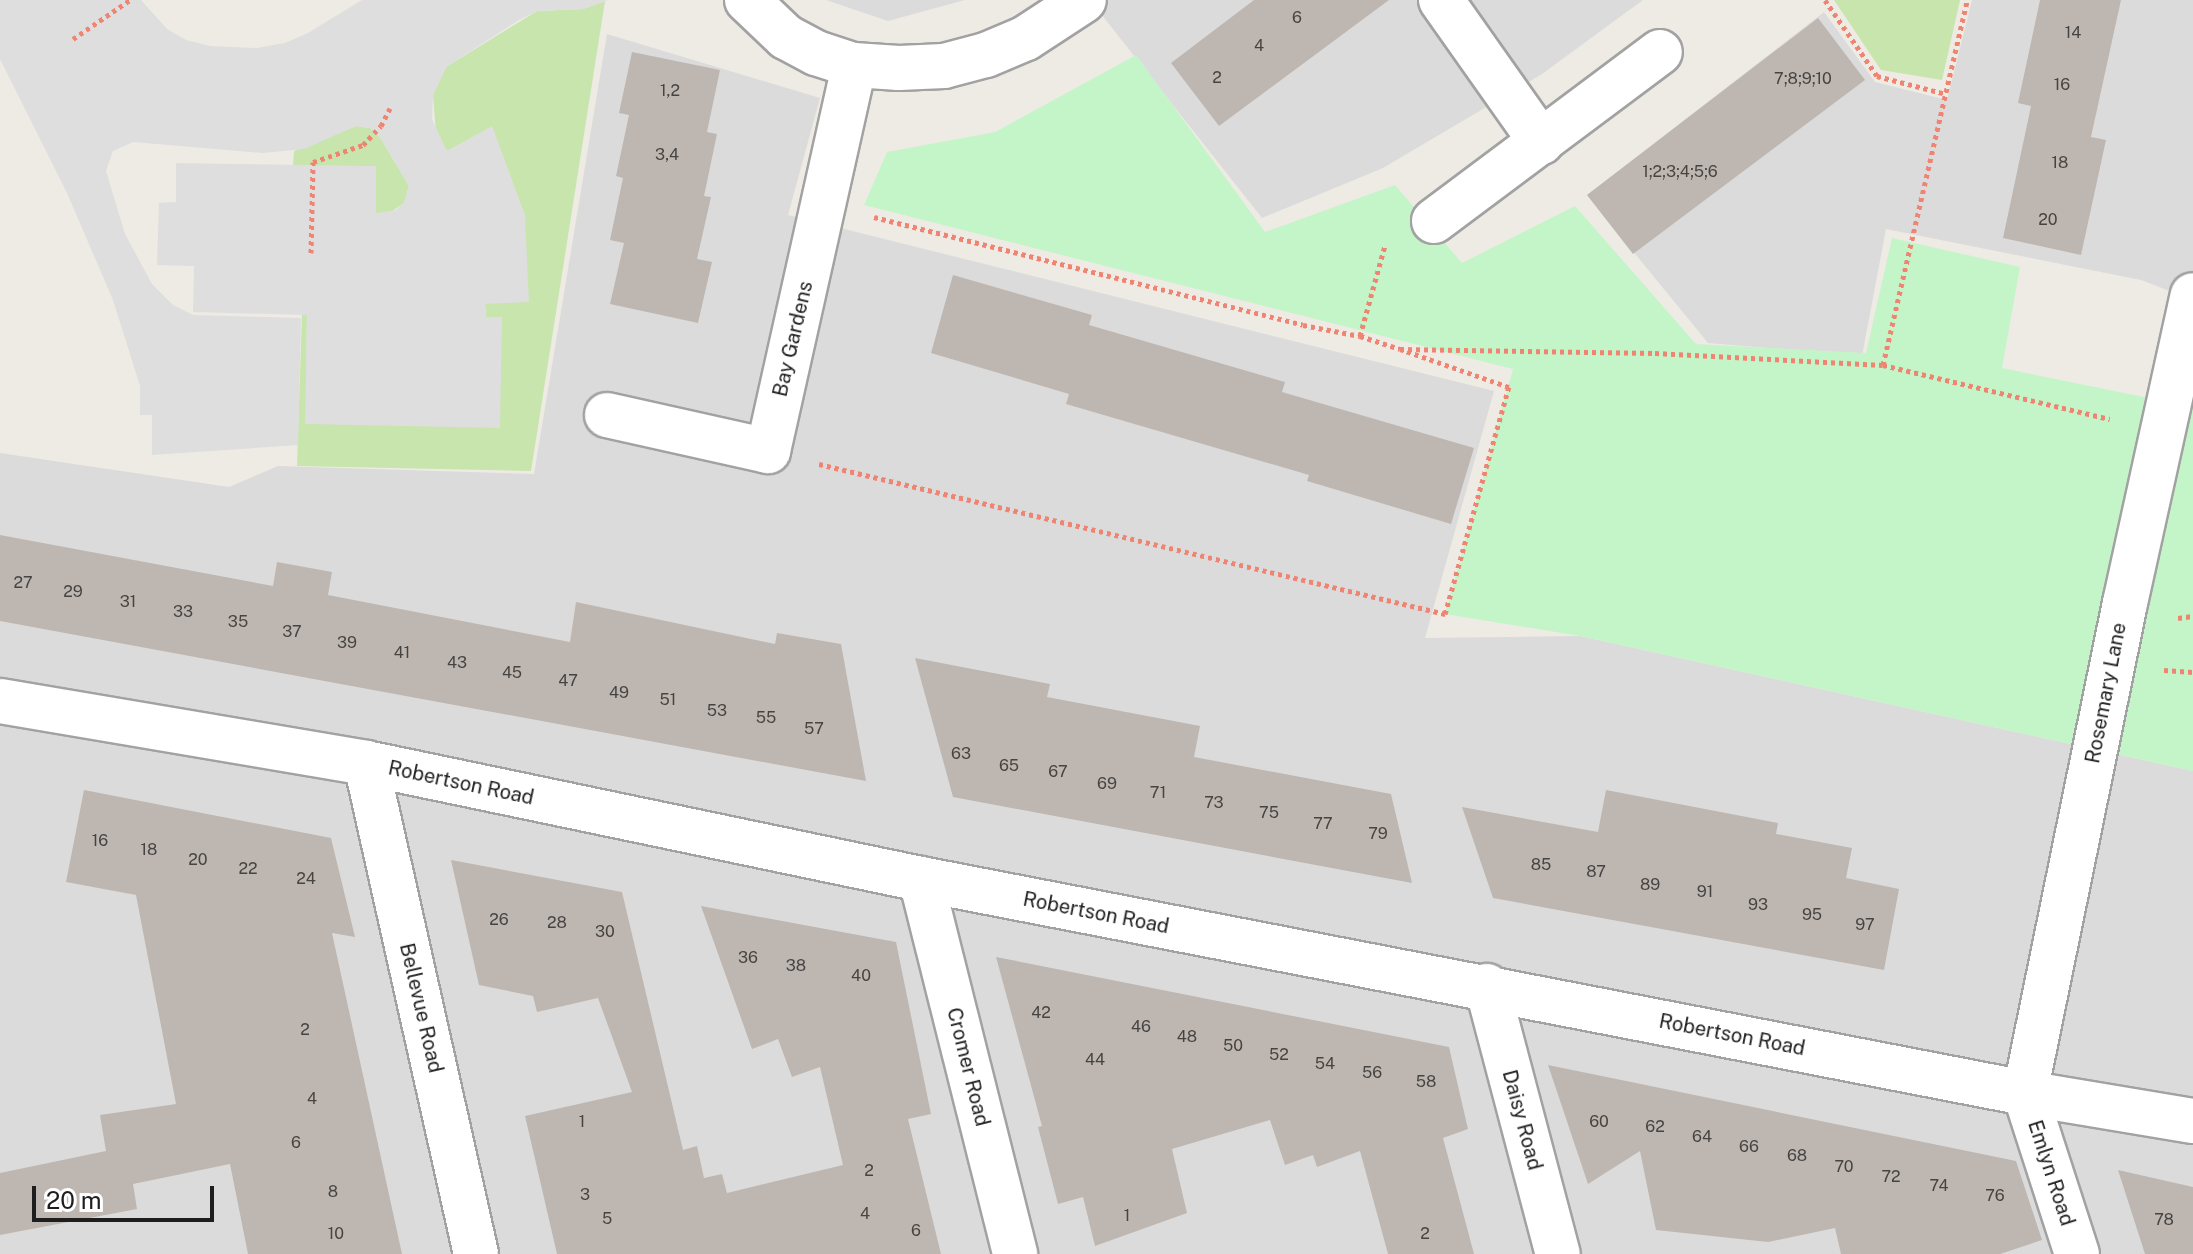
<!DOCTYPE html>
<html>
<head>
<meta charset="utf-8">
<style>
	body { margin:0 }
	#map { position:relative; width:2193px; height:1254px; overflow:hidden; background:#eeebe4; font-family:"Public Sans",sans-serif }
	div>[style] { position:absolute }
	.residential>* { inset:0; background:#dcdbdb }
	.grass>* { inset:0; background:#c7e5ad }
	.park>* { inset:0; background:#c4f5c9 }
	.parking>* { inset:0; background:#dedede }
	.building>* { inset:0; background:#beb7b1 }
	.path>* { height:5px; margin-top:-2.5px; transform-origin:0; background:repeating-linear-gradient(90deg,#f08473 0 4px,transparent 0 8px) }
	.roads { filter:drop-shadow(2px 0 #a2a2a2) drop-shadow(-2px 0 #a2a2a2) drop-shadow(0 2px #a2a2a2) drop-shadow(0 -2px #a2a2a2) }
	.minor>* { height:44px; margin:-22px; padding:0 22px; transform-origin:22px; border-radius:22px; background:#fff }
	span { translate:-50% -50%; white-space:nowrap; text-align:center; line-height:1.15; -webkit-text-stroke:7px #fff; paint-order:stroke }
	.number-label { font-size:16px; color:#464443 }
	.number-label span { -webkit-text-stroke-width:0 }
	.street-label { font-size:20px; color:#1e1e1e }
	.scale { position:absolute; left:32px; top:1186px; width:182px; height:36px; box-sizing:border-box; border:4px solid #1e1e1e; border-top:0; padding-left:10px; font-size:24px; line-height:28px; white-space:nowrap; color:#1e1e1e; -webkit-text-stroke:6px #fff; paint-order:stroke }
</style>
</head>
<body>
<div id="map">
	<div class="residential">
		<div style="clip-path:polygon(826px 0,965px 0,888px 21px)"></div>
		<div style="clip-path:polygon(1090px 0,1643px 0,1542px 74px,1383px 168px,1262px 218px)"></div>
		<div style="clip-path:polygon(1972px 0,2193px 0,2193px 300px,2141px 280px,1886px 229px,1862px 356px,1708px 343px,1587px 195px,1824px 12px,1875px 82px,1947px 100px)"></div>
		<div style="clip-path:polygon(607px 34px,820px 98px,788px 215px,1494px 391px,1425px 638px,1580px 636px,2193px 771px,2193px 1254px,0 1254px,0 453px,229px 487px,278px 466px,534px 474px)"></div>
	</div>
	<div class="grass">
		<div style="clip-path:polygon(1834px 0,1960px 0,1942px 80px,1881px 70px)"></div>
		<div style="clip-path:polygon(605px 1px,531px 471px,297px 466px,302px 314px,307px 314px,306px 424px,502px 317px,486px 317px,485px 303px,525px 216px,492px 127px,447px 151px,436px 133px,433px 95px,446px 67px,537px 11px,583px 9px)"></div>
		<div style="clip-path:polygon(356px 126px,370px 128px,380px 137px,409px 186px,404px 203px,388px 214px,376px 214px,293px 165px,294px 151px)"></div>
	</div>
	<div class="park">
		<div style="clip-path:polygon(1136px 55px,1265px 232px,1395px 185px,1462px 263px,1575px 206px,1696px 344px,1866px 353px,1892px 238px,2020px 267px,2002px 368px,2193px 407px,2193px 771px,1580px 636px,1445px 614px,1513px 369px,864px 205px,887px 152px,995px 132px)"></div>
	</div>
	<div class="parking">
		<div style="clip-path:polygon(0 0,141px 0,167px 29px,186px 40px,210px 46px,257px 48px,285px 43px,308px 33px,362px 0,607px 0,583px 9px,537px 11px,519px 20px,446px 67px,433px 95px,432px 119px,447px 151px,492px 126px,525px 216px,529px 302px,485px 304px,486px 317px,502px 317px,500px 428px,305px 424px,307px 315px,193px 312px,194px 266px,157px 265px,159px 203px,176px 202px,176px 163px,376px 166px,376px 213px,396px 210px,404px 202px,409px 186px,380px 137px,370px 128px,356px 126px,304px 149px,263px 153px,133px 142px,113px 151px,106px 171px,125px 234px,152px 284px,173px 305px,193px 315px,301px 318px,298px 445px,152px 455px,152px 415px,140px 415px,140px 386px,113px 300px,67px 193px,0 59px)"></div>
	</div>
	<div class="building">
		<div style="clip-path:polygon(1254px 0,1389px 0,1219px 126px,1171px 63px)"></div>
		<div style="clip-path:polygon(2040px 0,2121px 0,2091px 137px,2106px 140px,2081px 255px,2003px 238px,2031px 106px,2018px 103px)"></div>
		<div style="clip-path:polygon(1818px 18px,1865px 80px,1633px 254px,1587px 195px)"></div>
		<div style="clip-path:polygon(632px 52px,720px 70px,707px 132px,717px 134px,704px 196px,711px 197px,697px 259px,712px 262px,698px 323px,610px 304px,624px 243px,610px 240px,623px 178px,616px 176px,629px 115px,619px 113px)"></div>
		<div style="clip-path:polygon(953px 275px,1092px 315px,1089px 325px,1285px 382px,1282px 392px,1474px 448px,1451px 524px,1307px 481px,1309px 475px,1066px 404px,1069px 394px,931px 353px)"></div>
		<div style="clip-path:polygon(0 535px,273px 586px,277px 562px,332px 572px,328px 595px,570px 642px,576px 602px,775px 644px,777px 633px,841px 644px,866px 781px,0 621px)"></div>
		<div style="clip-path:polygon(915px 658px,1050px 684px,1047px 697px,1200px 726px,1194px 757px,1391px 794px,1412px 883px,953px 797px)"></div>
		<div style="clip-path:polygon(84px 790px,331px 838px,355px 937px,332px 933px,402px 1254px,248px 1254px,230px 1164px,133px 1184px,137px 1209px,0 1235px,0 1173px,106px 1151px,100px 1115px,176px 1104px,136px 895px,66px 882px)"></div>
		<div style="clip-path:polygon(1606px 790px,1778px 823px,1776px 834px,1852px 848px,1846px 878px,1899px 889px,1884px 970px,1493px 898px,1462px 807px,1598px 832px)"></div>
		<div style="clip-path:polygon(451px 860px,622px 892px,683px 1150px,697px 1146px,704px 1178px,722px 1174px,727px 1193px,843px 1165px,820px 1067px,792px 1077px,778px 1039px,752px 1049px,701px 906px,896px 942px,931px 1114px,908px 1119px,941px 1254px,557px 1254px,525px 1116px,632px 1092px,598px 998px,537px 1012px,533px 996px,479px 985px)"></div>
		<div style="clip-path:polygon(996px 957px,1449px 1047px,1468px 1129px,1443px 1138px,1474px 1254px,1388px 1254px,1360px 1151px,1317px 1167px,1313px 1155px,1285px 1165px,1270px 1120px,1172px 1149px,1187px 1213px,1095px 1246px,1083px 1197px,1058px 1204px,1038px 1127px,1042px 1126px)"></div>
		<div style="clip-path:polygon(1548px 1065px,2016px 1161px,2042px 1240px,2000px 1254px,1841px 1254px,1835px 1228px,1768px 1242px,1656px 1230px,1640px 1151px,1588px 1184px)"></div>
		<div style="clip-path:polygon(2118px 1170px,2193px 1187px,2193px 1254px,2145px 1254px)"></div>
	</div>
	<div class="path">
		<div style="left:1825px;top:0;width:92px;rotate:55.6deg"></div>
		<div style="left:1877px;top:76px;width:71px;rotate:14.6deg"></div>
		<div style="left:73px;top:39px;width:69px;rotate:-34.4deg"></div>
		<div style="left:874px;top:217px;width:442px;rotate:14.1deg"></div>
		<div style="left:1303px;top:325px;width:58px;rotate:10.9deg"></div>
		<div style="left:1360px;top:336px;width:94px;rotate:-74.6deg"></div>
		<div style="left:311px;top:253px;width:91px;rotate:-88.7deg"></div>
		<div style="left:313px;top:162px;width:53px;rotate:-18.8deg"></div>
		<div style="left:363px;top:145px;width:26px;rotate:-47deg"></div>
		<div style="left:381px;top:126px;width:20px;rotate:-63deg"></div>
		<div style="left:1360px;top:336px;width:42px;rotate:18deg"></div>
		<div style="left:1400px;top:349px;width:255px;rotate:0.9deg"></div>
		<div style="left:1655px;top:353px;width:228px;rotate:3deg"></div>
		<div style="left:1883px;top:365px;width:233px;rotate:13.4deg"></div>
		<div style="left:1883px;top:365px;width:375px;rotate:-77deg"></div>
		<div style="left:819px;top:464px;width:644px;rotate:13.47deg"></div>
		<div style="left:1445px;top:614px;width:236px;rotate:-74.3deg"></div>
		<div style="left:1509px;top:387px;width:115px;rotate:-160.8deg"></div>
		<div style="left:2178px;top:618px;width:15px;rotate:-8deg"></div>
		<div style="left:2164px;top:670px;width:29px;rotate:4deg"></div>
	</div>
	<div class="roads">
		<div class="minor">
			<div style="left:747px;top:0;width:54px;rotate:43.5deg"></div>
			<div style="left:786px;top:37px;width:34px;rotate:28deg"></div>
			<div style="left:816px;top:53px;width:40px;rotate:18deg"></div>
			<div style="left:854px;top:65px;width:45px;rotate:3.8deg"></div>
			<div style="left:899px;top:68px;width:45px;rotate:-2.5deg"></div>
			<div style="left:944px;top:66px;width:43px;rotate:-14.7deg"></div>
			<div style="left:986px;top:55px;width:43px;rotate:-23deg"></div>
			<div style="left:1026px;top:38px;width:69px;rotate:-33.2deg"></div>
			<div style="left:1441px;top:0;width:174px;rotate:54.8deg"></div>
			<div style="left:1434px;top:221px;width:282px;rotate:-36.8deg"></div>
			<div style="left:607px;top:415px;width:165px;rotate:12.6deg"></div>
			<div style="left:768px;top:451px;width:395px;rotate:-77.4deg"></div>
			<div style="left:0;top:701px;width:371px;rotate:9.6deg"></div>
			<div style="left:366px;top:763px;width:567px;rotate:11.81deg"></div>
			<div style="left:921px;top:879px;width:1125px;rotate:10.97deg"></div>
			<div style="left:2025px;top:1093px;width:170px;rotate:9.5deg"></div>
			<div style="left:366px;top:763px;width:503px;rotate:77.37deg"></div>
			<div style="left:921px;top:879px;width:387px;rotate:75.9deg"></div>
			<div style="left:1487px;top:986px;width:277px;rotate:75.2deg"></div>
			<div style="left:2077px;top:1254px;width:169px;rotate:-107.9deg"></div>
			<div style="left:2025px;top:1093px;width:500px;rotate:-78.47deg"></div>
			<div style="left:2125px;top:603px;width:315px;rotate:-77.6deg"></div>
		</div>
	</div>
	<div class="number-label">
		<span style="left:1297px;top:18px">6</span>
		<span style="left:2073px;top:33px">14</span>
		<span style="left:1259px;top:46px">4</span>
		<span style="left:1217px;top:78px">2</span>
		<span style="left:1803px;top:79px">7;8;9;10</span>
		<span style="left:2062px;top:85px">16</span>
		<span style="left:670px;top:91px">1,2</span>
		<span style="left:667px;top:155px">3,4</span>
		<span style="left:2060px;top:163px">18</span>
		<span style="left:1680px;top:172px">1;2;3;4;5;6</span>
		<span style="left:2048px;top:220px">20</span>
		<span style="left:23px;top:583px">27</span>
		<span style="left:73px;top:592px">29</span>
		<span style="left:128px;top:602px">31</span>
		<span style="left:183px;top:612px">33</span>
		<span style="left:238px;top:622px">35</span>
		<span style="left:292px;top:632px">37</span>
		<span style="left:347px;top:643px">39</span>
		<span style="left:402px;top:653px">41</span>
		<span style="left:457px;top:663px">43</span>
		<span style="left:512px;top:673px">45</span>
		<span style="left:568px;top:681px">47</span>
		<span style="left:619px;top:693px">49</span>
		<span style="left:668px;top:700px">51</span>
		<span style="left:717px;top:711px">53</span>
		<span style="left:766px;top:718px">55</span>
		<span style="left:814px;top:729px">57</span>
		<span style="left:961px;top:754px">63</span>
		<span style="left:1009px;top:766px">65</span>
		<span style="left:1058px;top:772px">67</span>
		<span style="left:1107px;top:784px">69</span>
		<span style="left:1158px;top:793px">71</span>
		<span style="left:1214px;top:803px">73</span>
		<span style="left:1269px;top:813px">75</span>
		<span style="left:1323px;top:824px">77</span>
		<span style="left:1378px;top:834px">79</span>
		<span style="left:100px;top:841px">16</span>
		<span style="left:149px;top:850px">18</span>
		<span style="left:198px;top:860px">20</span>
		<span style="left:1541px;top:865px">85</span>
		<span style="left:248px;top:869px">22</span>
		<span style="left:1596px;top:872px">87</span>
		<span style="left:306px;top:879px">24</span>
		<span style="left:1650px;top:885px">89</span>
		<span style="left:1705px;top:892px">91</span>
		<span style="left:1758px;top:905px">93</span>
		<span style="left:1812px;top:915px">95</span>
		<span style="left:499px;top:920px">26</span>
		<span style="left:557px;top:923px">28</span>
		<span style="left:1865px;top:925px">97</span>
		<span style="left:605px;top:932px">30</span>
		<span style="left:748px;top:958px">36</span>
		<span style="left:796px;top:966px">38</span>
		<span style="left:861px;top:976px">40</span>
		<span style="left:1041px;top:1013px">42</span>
		<span style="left:1141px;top:1027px">46</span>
		<span style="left:305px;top:1030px">2</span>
		<span style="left:1187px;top:1037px">48</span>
		<span style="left:1233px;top:1046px">50</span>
		<span style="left:1279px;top:1055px">52</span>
		<span style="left:1095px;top:1060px">44</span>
		<span style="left:1325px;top:1064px">54</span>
		<span style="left:1372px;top:1073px">56</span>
		<span style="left:1426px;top:1082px">58</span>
		<span style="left:312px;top:1099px">4</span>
		<span style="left:582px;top:1122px">1</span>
		<span style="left:1599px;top:1122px">60</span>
		<span style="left:1655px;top:1127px">62</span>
		<span style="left:1702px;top:1137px">64</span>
		<span style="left:296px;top:1143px">6</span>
		<span style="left:1749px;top:1147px">66</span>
		<span style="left:1797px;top:1156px">68</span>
		<span style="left:1844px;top:1167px">70</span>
		<span style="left:869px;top:1171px">2</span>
		<span style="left:1891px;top:1177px">72</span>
		<span style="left:1939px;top:1186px">74</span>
		<span style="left:333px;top:1192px">8</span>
		<span style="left:585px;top:1195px">3</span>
		<span style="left:1995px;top:1196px">76</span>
		<span style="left:865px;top:1214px">4</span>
		<span style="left:1127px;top:1216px">1</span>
		<span style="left:607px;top:1219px">5</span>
		<span style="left:2164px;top:1220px">78</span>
		<span style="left:916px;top:1231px">6</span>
		<span style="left:336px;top:1234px">10</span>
		<span style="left:1425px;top:1234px">2</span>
	</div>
	<div class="street-label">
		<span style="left:793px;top:339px;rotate:-77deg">Bay Gardens</span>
		<span style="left:2106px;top:693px;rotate:-79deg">Rosemary Lane</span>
		<span style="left:461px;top:783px;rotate:12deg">Robertson Road</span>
		<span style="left:1096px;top:913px;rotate:11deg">Robertson Road</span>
		<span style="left:421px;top:1008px;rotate:77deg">Bellevue Road</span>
		<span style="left:1732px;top:1035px;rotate:11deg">Robertson Road</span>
		<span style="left:968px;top:1067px;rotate:76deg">Cromer Road</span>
		<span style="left:1522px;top:1120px;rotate:75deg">Daisy Road</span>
		<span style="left:2051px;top:1173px;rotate:72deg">Emlyn Road</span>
	</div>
	<div class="scale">20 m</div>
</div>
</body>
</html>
